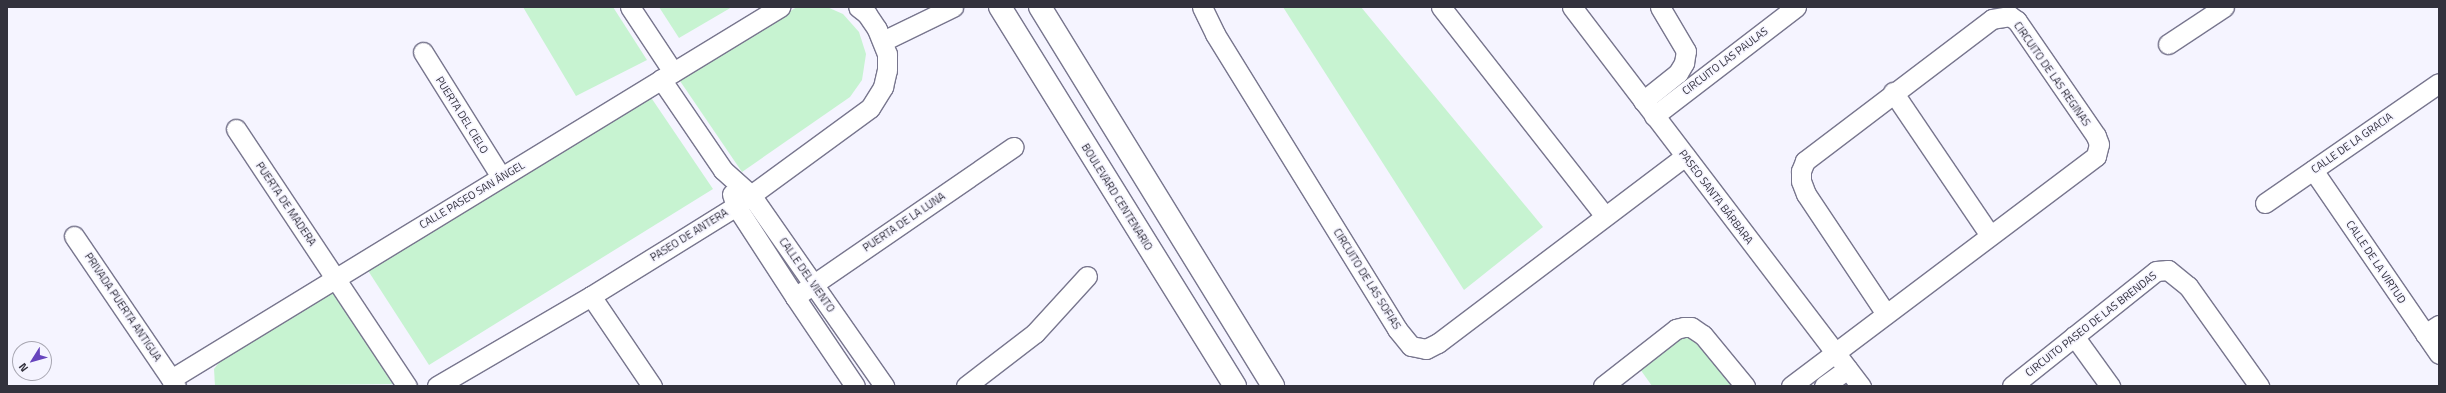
<!DOCTYPE html>
<html>
<head>
<meta charset="utf-8">
<style>
	body { margin:0 }
	#map { position:relative; width:2446px; height:393px; overflow:hidden; background:#f5f4ff; font-family:"Titillium Web",sans-serif }
	div>[style] { position:absolute }
	.green>* { inset:0; background:#c7f3d1 }
	.roads { filter:drop-shadow(1px 0 #78768e) drop-shadow(-1px 0 #78768e) drop-shadow(0 1px #78768e) drop-shadow(0 -1px #78768e) }
	.minor>* { height:19px; margin:-9.5px; padding:0 9.5px; transform-origin:9.5px; border-radius:9.5px; background:#fff }
	.major>* { height:22px; margin:-11px; padding:0 11px; transform-origin:11px; border-radius:11px; background:#fff }
	span { translate:-50% -50%; white-space:nowrap; text-align:center; line-height:1.15; -webkit-text-stroke:3px #f5f4ff; paint-order:stroke }
	.street-label { font-size:11px; color:#33323d }
	.frame { position:absolute; inset:0; border:8px solid #33323d; pointer-events:none }
	.north { position:absolute; left:12px; top:341px; width:40px; height:40px; box-sizing:border-box; background:#f5f4ff; border:1px solid #a7a6b1; border-radius:50%; rotate:233deg; font-size:11px; font-weight:700; line-height:16px; text-align:center; color:#33323d }
	.north::after { content:''; display:block; margin:auto; width:14px; height:18px; background:#6744bd; clip-path:polygon(50% 0,100% 100%,50% 72%,0 100%) }
</style>
</head>
<body>
<div id="map">
	<div class="green">
		<div style="clip-path:polygon(523px 7px,613px 7px,647px 60px,576px 96px)"></div>
		<div style="clip-path:polygon(659px 7px,732px 7px,679px 38px)"></div>
		<div style="clip-path:polygon(797px 7px,827px 7px,843px 14px,859px 32px,866px 54px,862px 80px,850px 97px,742px 172px,678px 78px)"></div>
		<div style="clip-path:polygon(1283px 7px,1361px 7px,1543px 227px,1464px 290px)"></div>
		<div style="clip-path:polygon(650px 96px,713px 189px,429px 365px,367px 269px)"></div>
		<div style="clip-path:polygon(336px 291px,396px 384px,215px 386px,214px 369px,228px 351px)"></div>
		<div style="clip-path:polygon(1684px 336px,1691px 338px,1735px 386px,1652px 386px,1640px 369px)"></div>
	</div>
	<div class="roads">
		<div class="minor">
			<div style="left:630px;top:7px;width:78px;rotate:56.5deg"></div>
			<div style="left:1202px;top:7px;width:30px;rotate:64deg"></div>
			<div style="left:1215px;top:34px;width:347px;rotate:58.3deg"></div>
			<div style="left:1397px;top:329px;width:22px;rotate:51deg"></div>
			<div style="left:1411px;top:346px;width:15px;rotate:11deg"></div>
			<div style="left:1426px;top:349px;width:13px;rotate:-27deg"></div>
			<div style="left:1438px;top:343px;width:310px;rotate:-37.1deg"></div>
			<div style="left:1441px;top:7px;width:264px;rotate:51.9deg"></div>
			<div style="left:1572px;top:7px;width:477px;rotate:52.7deg"></div>
			<div style="left:883px;top:41px;width:78px;rotate:-25.9deg"></div>
			<div style="left:2168px;top:44px;width:67px;rotate:-33.5deg"></div>
			<div style="left:423px;top:52px;width:147px;rotate:58deg"></div>
			<div style="left:661px;top:79px;width:110px;rotate:55.7deg"></div>
			<div style="left:723px;top:170px;width:38px;rotate:42deg"></div>
			<div style="left:751px;top:195px;width:233px;rotate:55.1deg"></div>
			<div style="left:1893px;top:92px;width:173px;rotate:55.9deg"></div>
			<div style="left:1643px;top:101px;width:45px;rotate:-38.7deg"></div>
			<div style="left:1678px;top:73px;width:12px;rotate:-59deg"></div>
			<div style="left:1684px;top:63px;width:12px;rotate:-81deg"></div>
			<div style="left:1686px;top:51px;width:51px;rotate:-120.6deg"></div>
			<div style="left:1654px;top:116px;width:179px;rotate:-37.5deg"></div>
			<div style="left:236px;top:129px;width:309px;rotate:56.4deg"></div>
			<div style="left:2313px;top:170px;width:223px;rotate:55.6deg"></div>
			<div style="left:732px;top:194px;width:13px;rotate:72deg"></div>
			<div style="left:736px;top:206px;width:108px;rotate:57deg"></div>
			<div style="left:795px;top:297px;width:107px;rotate:56deg"></div>
			<div style="left:2265px;top:203px;width:211px;rotate:-34.6deg"></div>
			<div style="left:74px;top:236px;width:181px;rotate:55.8deg"></div>
			<div style="left:591px;top:296px;width:109px;rotate:55.9deg"></div>
			<div style="left:795px;top:297px;width:265px;rotate:-34.5deg"></div>
			<div style="left:2425px;top:334px;width:17px;rotate:-33deg"></div>
			<div style="left:2074px;top:336px;width:62px;rotate:54.2deg"></div>
			<div style="left:171px;top:379px;width:714px;rotate:-31.42deg"></div>
			<div style="left:437px;top:386px;width:178px;rotate:-30.3deg"></div>
			<div style="left:591px;top:296px;width:171px;rotate:-31.8deg"></div>
			<div style="left:736px;top:206px;width:166px;rotate:-36.2deg"></div>
			<div style="left:870px;top:108px;width:25px;rotate:-58deg"></div>
			<div style="left:883px;top:87px;width:17px;rotate:-77deg"></div>
			<div style="left:887px;top:70px;width:16px;rotate:-90deg"></div>
			<div style="left:887px;top:54px;width:27px;rotate:-112deg"></div>
			<div style="left:877px;top:29px;width:18px;rotate:-124deg"></div>
			<div style="left:867px;top:14px;width:11px;rotate:-142deg"></div>
			<div style="left:966px;top:386px;width:87px;rotate:-37.5deg"></div>
			<div style="left:1035px;top:333px;width:77px;rotate:-47.6deg"></div>
			<div style="left:1603px;top:386px;width:93px;rotate:-38deg"></div>
			<div style="left:1676px;top:329px;width:8px;rotate:-14deg"></div>
			<div style="left:1684px;top:327px;width:7px"></div>
			<div style="left:1691px;top:327px;width:14px;rotate:34deg"></div>
			<div style="left:1703px;top:335px;width:66px;rotate:50.5deg"></div>
			<div style="left:1791px;top:386px;width:382px;rotate:-37deg"></div>
			<div style="left:2096px;top:156px;width:12px;rotate:-76deg"></div>
			<div style="left:2099px;top:144px;width:9px;rotate:-111deg"></div>
			<div style="left:2096px;top:136px;width:140px;rotate:-124.5deg"></div>
			<div style="left:2017px;top:21px;width:9px;rotate:-144deg"></div>
			<div style="left:2010px;top:16px;width:18px;rotate:171deg"></div>
			<div style="left:1992px;top:19px;width:235px;rotate:142.8deg"></div>
			<div style="left:1805px;top:161px;width:11px;rotate:112deg"></div>
			<div style="left:1801px;top:171px;width:10px;rotate:90deg"></div>
			<div style="left:1801px;top:181px;width:14px;rotate:69deg"></div>
			<div style="left:1806px;top:194px;width:144px;rotate:56.3deg"></div>
			<div style="left:1824px;top:386px;width:29px;rotate:-36deg"></div>
			<div style="left:2012px;top:386px;width:184px;rotate:-38.6deg"></div>
			<div style="left:2156px;top:271px;width:12px;rotate:-5deg"></div>
			<div style="left:2168px;top:270px;width:26px;rotate:39deg"></div>
			<div style="left:2188px;top:286px;width:123px;rotate:54.6deg"></div>
		</div>
		<div class="major">
			<div style="left:1000px;top:7px;width:446px;rotate:58.2deg"></div>
			<div style="left:1040px;top:7px;width:445px;rotate:58.4deg"></div>
		</div>
	</div>
	<div class="street-label">
		<span style="left:1725px;top:61px;rotate:-37deg">CIRCUITO LAS PAULAS</span>
		<span style="left:2052px;top:74px;rotate:55deg">CIRCUITO DE LAS REGINAS</span>
		<span style="left:462px;top:115px;rotate:58deg">PUERTA DEL CIELO</span>
		<span style="left:2352px;top:143px;rotate:-35deg">CALLE DE LA GRACIA</span>
		<span style="left:472px;top:195px;rotate:-31deg">CALLE PASEO SAN ÁNGEL</span>
		<span style="left:1117px;top:197px;rotate:58deg">BOULEVARD CENTENARIO</span>
		<span style="left:1716px;top:197px;rotate:53deg">PASEO SANTA BÁRBARA</span>
		<span style="left:286px;top:204px;rotate:56deg">PUERTA DE MADERA</span>
		<span style="left:904px;top:222px;rotate:-34deg">PUERTA DE LA LUNA</span>
		<span style="left:689px;top:235px;rotate:-32deg">PASEO DE ANTERA</span>
		<span style="left:2376px;top:262px;rotate:56deg">CALLE DE LA VIRTUD</span>
		<span style="left:807px;top:275px;rotate:55deg">CALLE DEL VIENTO</span>
		<span style="left:1367px;top:279px;rotate:58deg">CIRCUITO DE LAS SOFIAS</span>
		<span style="left:123px;top:307px;rotate:56deg">PRIVADA PUERTA ANTIGUA</span>
		<span style="left:2091px;top:324px;rotate:-38deg">CIRCUITO PASEO DE LAS BRENDAS</span>
	</div>
	<div class="frame"></div>
	<div class="north">N</div>
</div>
</body>
</html>
